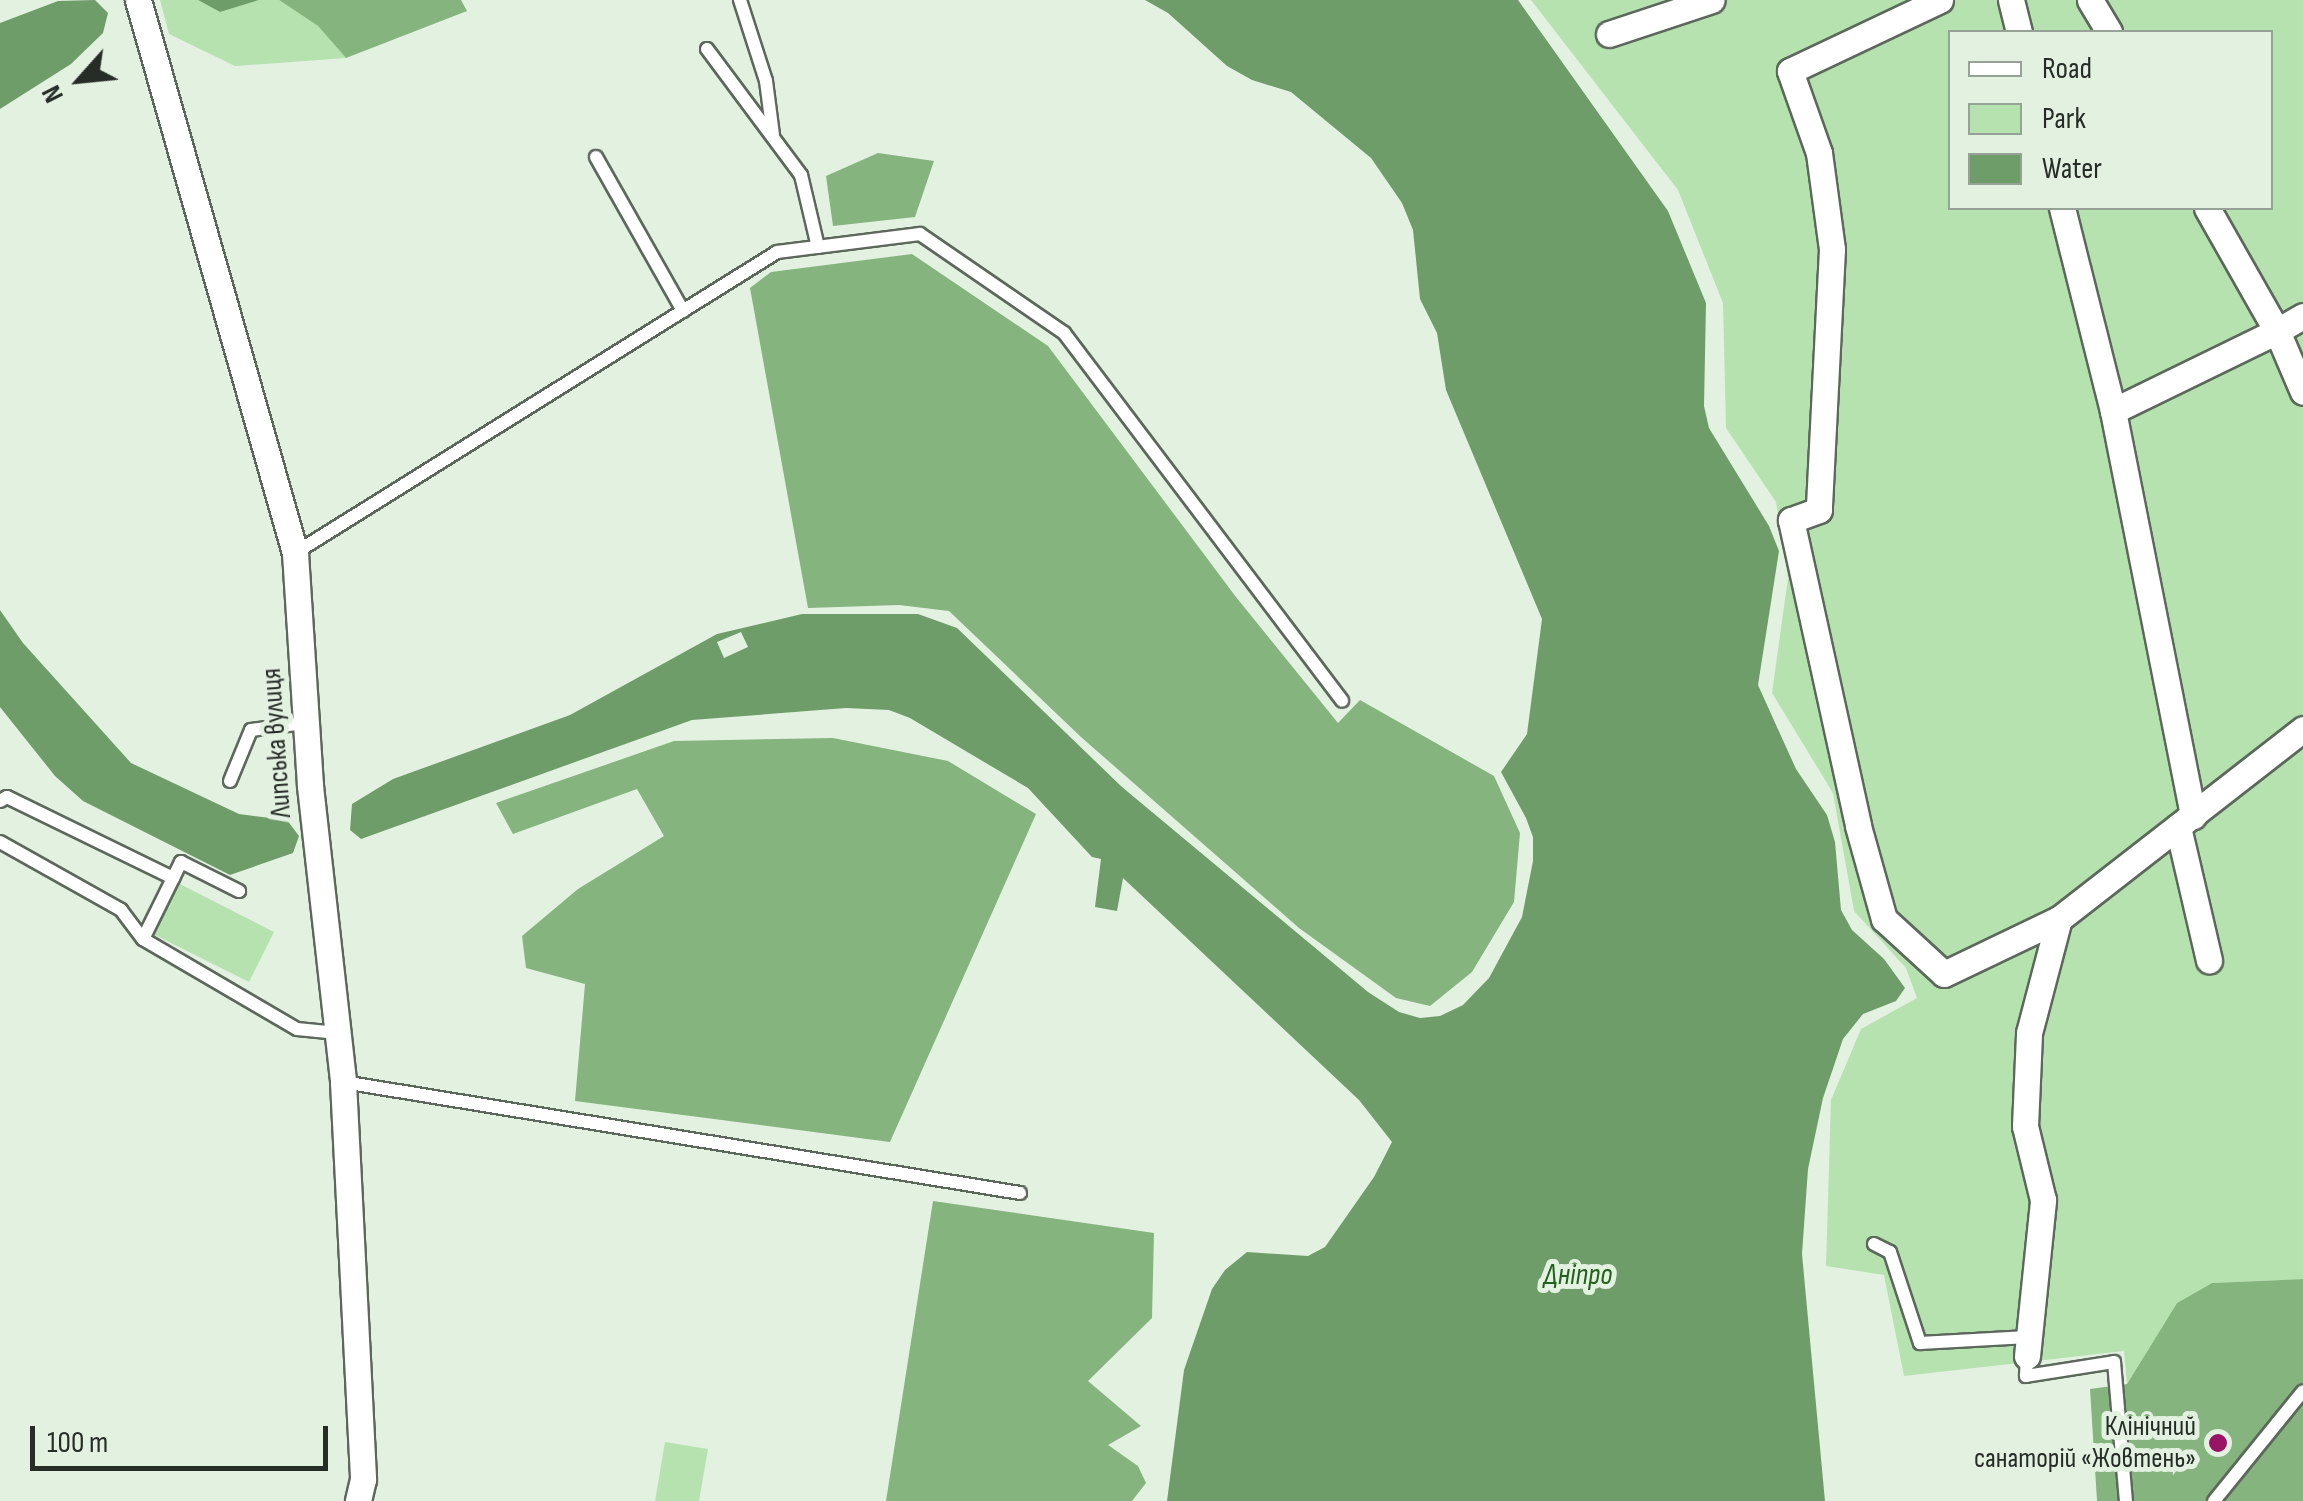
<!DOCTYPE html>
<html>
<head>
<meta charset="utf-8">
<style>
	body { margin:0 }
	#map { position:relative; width:2303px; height:1501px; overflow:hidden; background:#e3f1e1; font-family:"Sofia Sans Condensed",sans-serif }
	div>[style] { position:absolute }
	.green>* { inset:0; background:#b6e2b0 }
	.forest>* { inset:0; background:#85b47e }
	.water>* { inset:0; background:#6f9d69 }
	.pier>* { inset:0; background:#e3f1e1 }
	.roads { filter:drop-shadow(2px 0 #5c685b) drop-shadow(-2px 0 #5c685b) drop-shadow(0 2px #5c685b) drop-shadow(0 -2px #5c685b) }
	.service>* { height:12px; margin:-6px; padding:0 6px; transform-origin:6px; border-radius:6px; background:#fff }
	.minor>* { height:25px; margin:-12.5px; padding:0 12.5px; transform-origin:12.5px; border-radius:12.5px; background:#fff }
	.dots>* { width:28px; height:28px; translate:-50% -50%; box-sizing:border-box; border:5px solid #e3f1e1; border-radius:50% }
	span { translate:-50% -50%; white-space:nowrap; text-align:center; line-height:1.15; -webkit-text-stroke:10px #e3f1e1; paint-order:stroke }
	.street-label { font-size:28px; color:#262c26 }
	.poi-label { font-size:28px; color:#262c26 }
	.right { translate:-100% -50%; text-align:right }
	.water-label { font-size:30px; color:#22611b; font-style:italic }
	.legend { position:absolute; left:1948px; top:30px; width:325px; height:180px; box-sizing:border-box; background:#e3f1e1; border:2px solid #97a296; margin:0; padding:12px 18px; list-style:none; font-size:30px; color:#262c26 }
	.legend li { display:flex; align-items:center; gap:20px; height:50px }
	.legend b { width:50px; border:2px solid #97a296 }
	.north { position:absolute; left:30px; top:30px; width:100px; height:100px; -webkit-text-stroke:8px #e3f1e1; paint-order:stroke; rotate:243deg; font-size:28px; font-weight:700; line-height:40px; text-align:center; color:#262c26 }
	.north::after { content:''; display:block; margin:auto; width:35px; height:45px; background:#262c26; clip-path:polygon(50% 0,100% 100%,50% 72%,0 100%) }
	.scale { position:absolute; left:30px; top:1426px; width:298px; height:45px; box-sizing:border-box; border:5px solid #262c26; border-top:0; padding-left:12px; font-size:30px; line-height:35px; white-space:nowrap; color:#262c26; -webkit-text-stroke:8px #e3f1e1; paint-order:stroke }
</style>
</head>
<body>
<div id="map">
	<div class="green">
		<div style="clip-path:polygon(160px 0,198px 0,220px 12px,259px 0,279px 0,318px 26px,346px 58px,235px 66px,169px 34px)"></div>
		<div style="clip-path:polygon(evenodd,1531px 0,2303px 0,2303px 1279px,2212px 1283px,2177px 1303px,2127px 1384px,2124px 1351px,1904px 1376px,1884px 1275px,1826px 1266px,1831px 1100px,1861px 1029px,1917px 998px,1906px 968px,1854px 911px,1833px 793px,1772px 693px,1788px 578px,1776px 502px,1726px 428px,1723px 303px,1678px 190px,1531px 0,1950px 32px,2270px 32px,2270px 208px,1950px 208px,1950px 32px)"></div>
		<div style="clip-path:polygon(176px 882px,274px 932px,249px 982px,151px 933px)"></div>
		<div style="clip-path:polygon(665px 1442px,708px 1449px,699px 1501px,655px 1501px)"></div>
	</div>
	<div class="forest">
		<div style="clip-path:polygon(279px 0,461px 0,467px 11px,346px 58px,318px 26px)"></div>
		<div style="clip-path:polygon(878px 153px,934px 161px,915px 217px,833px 226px,826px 176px)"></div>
		<div style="clip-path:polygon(912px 254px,1048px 346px,1236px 597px,1338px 723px,1360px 700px,1494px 776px,1520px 833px,1514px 902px,1472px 972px,1430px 1006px,1396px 998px,1299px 928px,1081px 737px,949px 611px,899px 605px,808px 608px,750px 288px,771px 272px)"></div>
		<div style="clip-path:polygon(833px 738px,948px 761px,1036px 814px,890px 1142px,575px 1101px,585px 984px,526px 968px,522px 936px,578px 889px,664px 836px,637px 789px,513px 834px,496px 803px,674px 741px)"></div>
		<div style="clip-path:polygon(933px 1201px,1154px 1233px,1152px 1318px,1088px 1381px,1141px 1426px,1108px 1445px,1138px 1466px,1146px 1483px,1132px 1501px,886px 1501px)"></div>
		<div style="clip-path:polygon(2303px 1279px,2303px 1501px,2097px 1501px,2090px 1389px,2127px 1384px,2177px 1303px,2212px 1283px)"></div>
	</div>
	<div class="water">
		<div style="clip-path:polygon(95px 0,108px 13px,103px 33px,71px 64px,0 109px,0 23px,58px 1px)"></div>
		<div style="clip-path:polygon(198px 0,259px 0,220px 12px)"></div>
		<div style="clip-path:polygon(1145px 0,1518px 0,1668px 211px,1706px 303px,1704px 406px,1709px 428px,1769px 526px,1779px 551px,1758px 685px,1796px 769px,1827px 815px,1835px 842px,1841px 910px,1852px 930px,1884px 959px,1905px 988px,1896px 1001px,1863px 1014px,1843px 1039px,1823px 1098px,1808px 1169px,1802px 1254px,1825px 1501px,1167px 1501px,1184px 1370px,1212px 1289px,1225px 1270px,1247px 1252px,1308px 1256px,1325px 1247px,1374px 1177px,1392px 1142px,1359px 1100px,1123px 878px,1117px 911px,1095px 907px,1101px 859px,1092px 857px,1028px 788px,910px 718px,889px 710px,846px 708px,692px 720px,361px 839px,350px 830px,352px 804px,393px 779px,570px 715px,717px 634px,802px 614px,918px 614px,957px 628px,1122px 787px,1368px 992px,1399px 1012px,1420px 1018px,1440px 1016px,1463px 1005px,1489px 978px,1522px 917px,1533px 861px,1533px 837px,1526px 818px,1501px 772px,1527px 734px,1542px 619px,1446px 390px,1437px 333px,1420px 299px,1413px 230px,1402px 203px,1371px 158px,1291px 92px,1252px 80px,1227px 66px,1168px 13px)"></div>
		<div style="clip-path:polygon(0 610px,23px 643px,131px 763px,239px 814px,287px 820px,299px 836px,293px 853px,230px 875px,83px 801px,55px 776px,0 707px)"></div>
	</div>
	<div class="pier">
		<div style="clip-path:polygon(741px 632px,748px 647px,724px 658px,717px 642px)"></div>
	</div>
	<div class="roads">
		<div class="service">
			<div style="left:740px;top:0;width:85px;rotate:72.2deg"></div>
			<div style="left:766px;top:81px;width:54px;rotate:82.6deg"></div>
			<div style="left:707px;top:49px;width:157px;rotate:53.3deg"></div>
			<div style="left:801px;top:175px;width:74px;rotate:76.7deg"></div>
			<div style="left:596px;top:157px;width:177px;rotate:60.5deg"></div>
			<div style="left:295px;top:553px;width:568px;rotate:-31.98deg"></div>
			<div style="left:777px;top:252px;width:144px;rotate:-7.2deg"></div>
			<div style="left:920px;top:234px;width:175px;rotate:34.5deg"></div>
			<div style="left:1064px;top:333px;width:461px;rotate:52.9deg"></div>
			<div style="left:230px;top:781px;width:55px;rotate:-67.6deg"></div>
			<div style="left:251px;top:730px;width:53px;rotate:-7.5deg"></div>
			<div style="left:0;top:801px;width:8px;rotate:-30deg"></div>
			<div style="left:7px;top:797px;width:185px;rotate:26deg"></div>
			<div style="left:0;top:842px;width:139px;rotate:29.3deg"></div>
			<div style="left:121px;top:910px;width:36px;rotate:53deg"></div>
			<div style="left:143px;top:939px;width:178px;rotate:30.3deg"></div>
			<div style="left:297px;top:1029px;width:41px;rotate:5.6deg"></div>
			<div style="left:143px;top:939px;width:86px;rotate:-63.7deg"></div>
			<div style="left:181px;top:862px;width:65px;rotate:26.6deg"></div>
			<div style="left:343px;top:1082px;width:686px;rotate:9.31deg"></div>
			<div style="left:1874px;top:1244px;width:18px;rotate:27deg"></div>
			<div style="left:1890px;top:1252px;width:96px;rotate:71.8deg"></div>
			<div style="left:1920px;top:1343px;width:108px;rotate:-3.2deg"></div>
			<div style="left:2027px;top:1356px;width:20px;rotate:93deg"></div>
			<div style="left:2026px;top:1376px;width:89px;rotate:-9deg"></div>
			<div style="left:2114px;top:1362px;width:140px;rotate:85.1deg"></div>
			<div style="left:2214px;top:1501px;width:141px;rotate:-51deg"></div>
		</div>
		<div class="minor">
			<div style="left:138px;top:0;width:575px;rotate:74.15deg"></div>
			<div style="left:295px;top:553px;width:233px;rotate:86.3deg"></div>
			<div style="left:310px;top:786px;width:298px;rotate:83.6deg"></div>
			<div style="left:343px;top:1082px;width:398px;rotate:87.1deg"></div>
			<div style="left:363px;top:1479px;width:23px;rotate:103deg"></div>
			<div style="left:1940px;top:0;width:166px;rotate:154.7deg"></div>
			<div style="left:1790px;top:71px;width:87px;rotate:70.5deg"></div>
			<div style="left:1819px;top:153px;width:97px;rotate:82.3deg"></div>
			<div style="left:1832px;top:249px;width:261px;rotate:92.9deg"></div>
			<div style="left:1819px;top:510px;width:30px;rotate:160deg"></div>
			<div style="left:1791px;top:520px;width:313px;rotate:77.6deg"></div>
			<div style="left:1858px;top:826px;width:97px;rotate:74.4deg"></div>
			<div style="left:1884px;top:919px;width:81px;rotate:42.5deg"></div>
			<div style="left:1944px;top:974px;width:127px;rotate:-25.6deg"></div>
			<div style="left:2059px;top:919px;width:309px;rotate:-37.9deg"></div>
			<div style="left:2011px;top:0;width:33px;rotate:76deg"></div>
			<div style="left:2090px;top:0;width:37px;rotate:59deg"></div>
			<div style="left:1609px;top:34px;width:108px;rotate:-18.3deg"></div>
			<div style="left:2062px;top:208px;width:209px;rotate:75.9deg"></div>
			<div style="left:2113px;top:411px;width:413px;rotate:78.8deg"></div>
			<div style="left:2207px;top:208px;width:142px;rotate:60.4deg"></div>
			<div style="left:2277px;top:331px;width:30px;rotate:-30deg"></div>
			<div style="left:2113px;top:411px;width:182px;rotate:-26deg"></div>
			<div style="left:2277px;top:331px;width:66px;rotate:66.9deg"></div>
			<div style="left:2178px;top:827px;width:137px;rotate:76.9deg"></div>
			<div style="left:2027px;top:1356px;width:157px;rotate:-84.1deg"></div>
			<div style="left:2043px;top:1200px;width:76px;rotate:-103.7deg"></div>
			<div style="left:2025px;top:1126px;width:93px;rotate:-87.5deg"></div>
			<div style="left:2029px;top:1033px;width:118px;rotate:-75.3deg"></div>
		</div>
	</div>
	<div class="dots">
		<div style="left:2218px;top:1443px;background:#991367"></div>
	</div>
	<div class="street-label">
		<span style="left:277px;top:743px;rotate:-94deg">Липська вулиця</span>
	</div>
	<div class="poi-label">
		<span class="right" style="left:2196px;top:1443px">Клінічний<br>санаторій «Жовтень»</span>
	</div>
	<div class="water-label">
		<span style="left:1578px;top:1275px">Дніпро</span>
	</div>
	<ul class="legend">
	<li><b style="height:12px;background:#fff"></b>Road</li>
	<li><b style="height:28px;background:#b6e2b0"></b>Park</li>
	<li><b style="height:28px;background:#6f9d69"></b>Water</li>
	</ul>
	<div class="north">N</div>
	<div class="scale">100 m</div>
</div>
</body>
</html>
